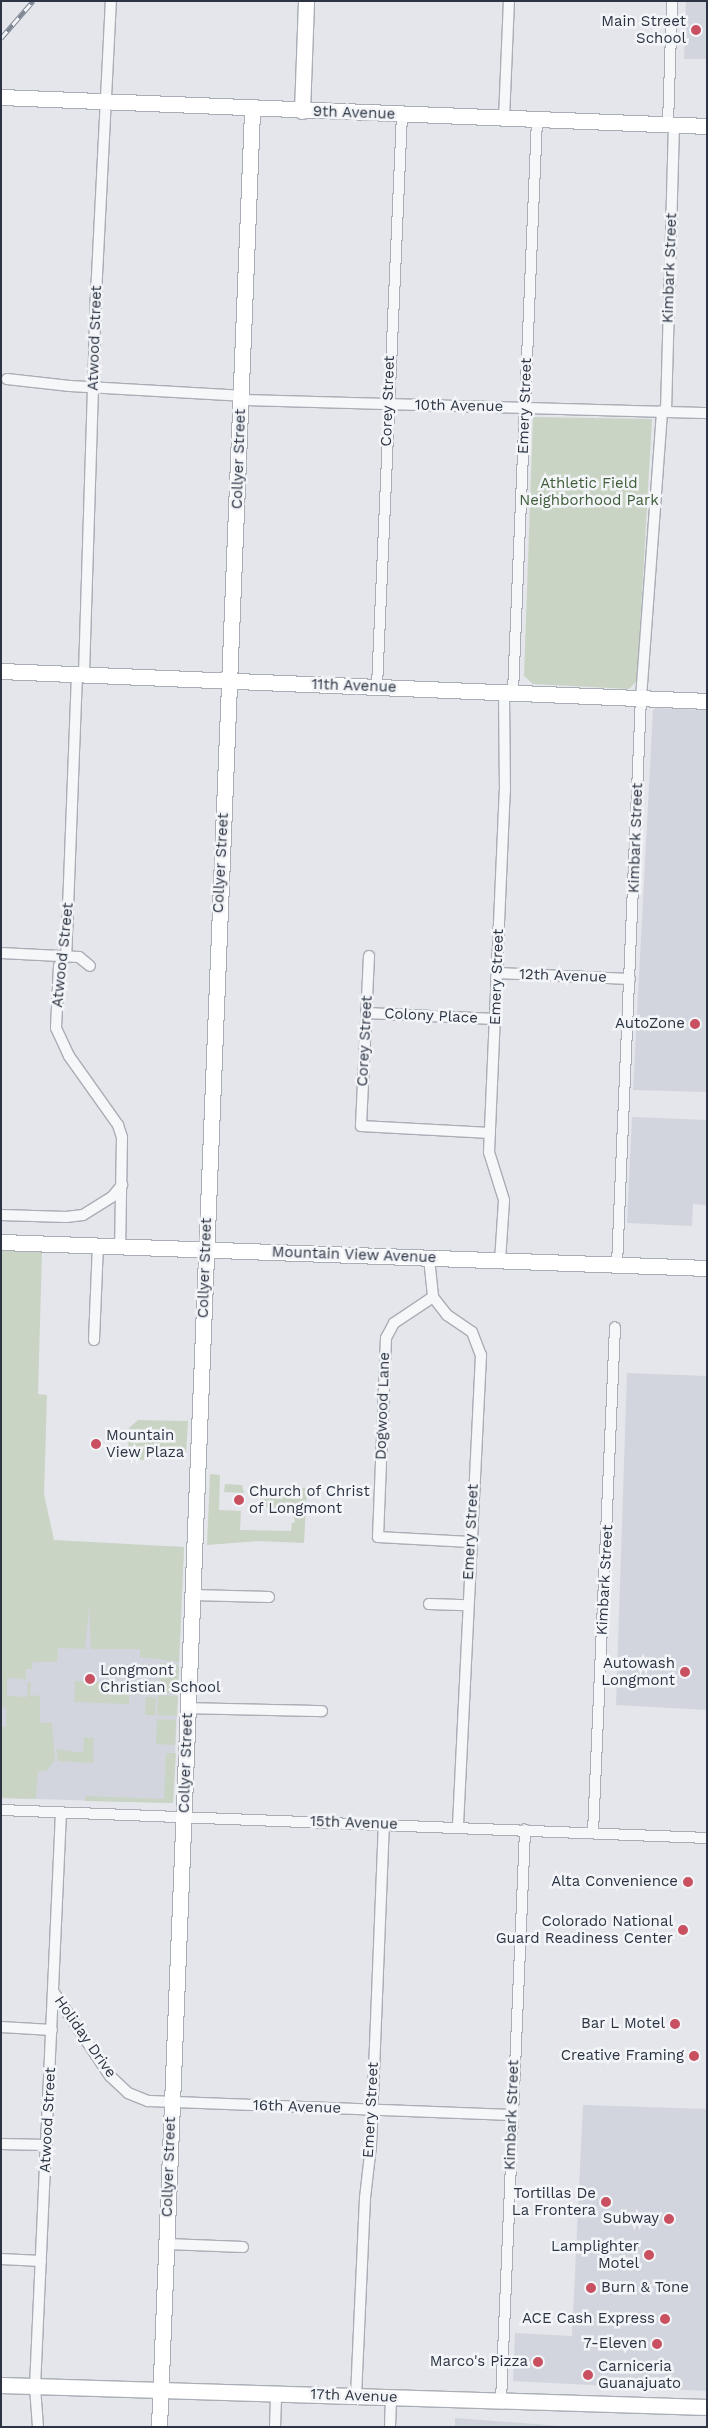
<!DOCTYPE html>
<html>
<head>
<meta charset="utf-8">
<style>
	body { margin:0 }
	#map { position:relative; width:708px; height:2428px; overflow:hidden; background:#e4e6eb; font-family:"Work Sans",sans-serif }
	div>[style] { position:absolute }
	.built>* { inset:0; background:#d2d5dd }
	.green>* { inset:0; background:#c9d4c5 }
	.roads { filter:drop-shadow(1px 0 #a9adb5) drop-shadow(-1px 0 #a9adb5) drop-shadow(0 1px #a9adb5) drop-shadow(0 -1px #a9adb5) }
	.street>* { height:10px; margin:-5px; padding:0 5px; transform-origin:5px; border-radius:5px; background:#f6f7f9 }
	.secondary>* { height:15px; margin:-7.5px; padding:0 7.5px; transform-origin:7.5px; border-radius:7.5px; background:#fff }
	.rail>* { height:5px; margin-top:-2.5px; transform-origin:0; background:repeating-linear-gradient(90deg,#f3f5f8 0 9px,#7e8694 0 18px); box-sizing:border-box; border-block:1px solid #7e8694 }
	.dots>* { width:14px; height:14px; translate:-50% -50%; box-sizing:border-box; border:2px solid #f3f5f8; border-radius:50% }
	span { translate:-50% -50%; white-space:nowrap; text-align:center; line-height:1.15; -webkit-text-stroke:5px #f3f5f8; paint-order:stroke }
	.poi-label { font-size:15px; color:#2c3443 }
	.right { translate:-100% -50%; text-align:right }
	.left { translate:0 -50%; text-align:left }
	.street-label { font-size:15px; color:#2c3443 }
	.park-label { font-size:15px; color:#405e3a }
	.frame { position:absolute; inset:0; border:2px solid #2c3443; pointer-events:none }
</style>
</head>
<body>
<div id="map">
	<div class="built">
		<div style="clip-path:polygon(686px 1px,707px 1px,707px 59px,684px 59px)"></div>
		<div style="clip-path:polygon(656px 708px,707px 710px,707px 1092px,633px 1090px,653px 710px)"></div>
		<div style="clip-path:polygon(632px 1117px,707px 1120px,707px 1205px,693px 1204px,692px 1226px,627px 1223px)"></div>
		<div style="clip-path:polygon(627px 1373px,707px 1376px,707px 1710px,616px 1705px)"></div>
		<div style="clip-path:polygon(1px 1541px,184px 1547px,173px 1803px,1px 1798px)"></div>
		<div style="clip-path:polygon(583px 2105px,707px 2109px,707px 2391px,513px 2381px,515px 2333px,572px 2336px)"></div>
		<div style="clip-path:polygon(455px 2418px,575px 2427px,455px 2427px)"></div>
	</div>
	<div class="green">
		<div style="clip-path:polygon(533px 417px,652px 419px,637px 681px,629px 689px,533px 684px,524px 676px)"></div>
		<div style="clip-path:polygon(1px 1250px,42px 1252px,38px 1394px,47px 1395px,44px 1494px,54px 1540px,184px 1547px,179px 1662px,140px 1657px,140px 1649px,91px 1649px,89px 1607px,85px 1649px,58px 1648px,57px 1662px,33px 1662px,32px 1669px,26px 1669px,26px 1679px,7px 1678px,7px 1696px,27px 1697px,28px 1682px,31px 1682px,30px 1695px,40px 1696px,40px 1723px,52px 1723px,55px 1760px,46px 1771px,38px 1771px,36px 1799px,1px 1798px,1px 1727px,6px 1727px,6px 1708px,1px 1707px)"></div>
		<div style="clip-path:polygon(138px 1420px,188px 1421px,186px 1456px,145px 1452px,144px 1460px,137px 1460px,128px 1450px,129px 1428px)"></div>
		<div style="clip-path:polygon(210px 1474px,220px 1475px,219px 1510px,241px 1511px,240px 1530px,291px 1531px,292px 1523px,295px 1522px,292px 1509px,260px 1507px,261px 1488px,307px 1488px,304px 1543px,258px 1541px,207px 1545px)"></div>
		<div style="clip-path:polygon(225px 1484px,242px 1485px,244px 1493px,224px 1492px)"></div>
		<div style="clip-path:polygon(160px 1663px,179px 1665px,178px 1693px,159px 1692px)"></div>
		<div style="clip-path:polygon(75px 1681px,129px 1683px,129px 1704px,74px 1702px)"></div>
		<div style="clip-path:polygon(158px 1695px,178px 1696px,177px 1716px,157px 1715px)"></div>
		<div style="clip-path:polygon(146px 1697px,156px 1697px,155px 1715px,145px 1715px)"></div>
		<div style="clip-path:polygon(157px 1719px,176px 1720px,175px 1745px,156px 1744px)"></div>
		<div style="clip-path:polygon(84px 1737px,94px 1738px,93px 1763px,58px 1761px,56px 1749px,83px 1753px)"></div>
		<div style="clip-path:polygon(166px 1753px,176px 1753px,173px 1803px,85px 1801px,85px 1796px,164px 1799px)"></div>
	</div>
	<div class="roads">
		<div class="street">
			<div style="left:504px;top:119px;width:118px;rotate:-87.6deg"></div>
			<div style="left:668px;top:124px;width:123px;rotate:-88.1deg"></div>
			<div style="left:7px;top:379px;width:63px;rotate:6.3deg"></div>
			<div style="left:70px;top:386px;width:171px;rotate:3.3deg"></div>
			<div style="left:241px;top:400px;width:466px;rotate:1.6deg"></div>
			<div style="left:666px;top:411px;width:286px;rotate:-88.4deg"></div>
			<div style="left:77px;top:674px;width:282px;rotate:92.2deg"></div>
			<div style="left:66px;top:956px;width:12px;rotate:125deg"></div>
			<div style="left:59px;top:966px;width:62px;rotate:92.8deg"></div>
			<div style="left:56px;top:1028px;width:31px;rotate:65deg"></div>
			<div style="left:69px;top:1056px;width:85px;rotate:54.6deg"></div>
			<div style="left:118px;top:1125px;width:13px;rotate:72deg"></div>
			<div style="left:122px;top:1137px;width:110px;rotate:91deg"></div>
			<div style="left:84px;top:674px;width:379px;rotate:-88.2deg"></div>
			<div style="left:96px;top:295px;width:294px;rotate:-87.1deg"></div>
			<div style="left:377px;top:687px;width:573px;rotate:-87.5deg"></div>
			<div style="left:513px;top:692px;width:573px;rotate:-87.6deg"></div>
			<div style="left:1px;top:953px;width:78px;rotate:2.9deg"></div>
			<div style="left:79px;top:957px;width:14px;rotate:39deg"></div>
			<div style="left:369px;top:956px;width:170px;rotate:92.7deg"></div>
			<div style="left:361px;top:1126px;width:129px;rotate:3.1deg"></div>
			<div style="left:497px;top:973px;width:133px;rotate:2.6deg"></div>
			<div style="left:366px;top:1013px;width:129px;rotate:2.7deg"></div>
			<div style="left:1px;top:1215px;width:65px;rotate:1.8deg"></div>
			<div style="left:66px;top:1217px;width:17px;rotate:-7deg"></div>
			<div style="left:83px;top:1215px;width:34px;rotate:-32deg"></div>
			<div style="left:112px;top:1197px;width:16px;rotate:-50deg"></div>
			<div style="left:429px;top:1258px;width:39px;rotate:84deg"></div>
			<div style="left:433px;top:1297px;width:23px;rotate:52deg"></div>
			<div style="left:447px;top:1315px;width:30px;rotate:34deg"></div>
			<div style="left:472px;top:1332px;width:25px;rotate:69deg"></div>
			<div style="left:481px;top:1355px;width:473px;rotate:92.8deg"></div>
			<div style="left:500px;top:1261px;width:61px;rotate:-86.2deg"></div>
			<div style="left:504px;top:1200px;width:50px;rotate:-107.4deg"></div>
			<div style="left:489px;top:1152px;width:361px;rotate:-87.5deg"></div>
			<div style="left:505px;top:791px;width:99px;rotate:-90.6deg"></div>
			<div style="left:617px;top:1265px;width:568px;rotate:-87.58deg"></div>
			<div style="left:641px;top:698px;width:288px;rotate:-85.8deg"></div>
			<div style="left:433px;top:1297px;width:47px;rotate:146.3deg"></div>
			<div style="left:394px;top:1323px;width:17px;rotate:118deg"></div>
			<div style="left:386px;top:1338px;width:199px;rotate:92.3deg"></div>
			<div style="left:378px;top:1537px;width:92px;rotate:3.1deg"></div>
			<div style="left:94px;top:1340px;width:94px;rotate:-87.6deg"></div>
			<div style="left:192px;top:1595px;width:77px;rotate:1.5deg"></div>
			<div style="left:429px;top:1604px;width:38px;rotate:2deg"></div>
			<div style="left:188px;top:1708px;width:134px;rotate:1.3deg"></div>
			<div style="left:1px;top:1810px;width:707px;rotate:2.27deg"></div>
			<div style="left:593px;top:1833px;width:506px;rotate:-87.51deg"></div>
			<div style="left:53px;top:1991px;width:102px;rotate:56.2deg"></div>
			<div style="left:110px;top:2076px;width:25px;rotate:43deg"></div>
			<div style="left:128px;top:2093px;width:22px;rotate:22deg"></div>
			<div style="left:148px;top:2101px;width:365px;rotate:2.2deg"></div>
			<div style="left:1px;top:2027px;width:51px;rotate:3.4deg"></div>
			<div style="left:1px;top:2144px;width:46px;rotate:1.2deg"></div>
			<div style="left:167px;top:2244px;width:76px;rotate:2.3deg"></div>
			<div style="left:1px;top:2259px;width:40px;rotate:2.9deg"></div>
			<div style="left:356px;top:2396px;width:198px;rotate:-87.4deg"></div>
			<div style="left:365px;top:2198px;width:53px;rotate:-83.5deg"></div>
			<div style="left:371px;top:2145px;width:321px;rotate:-87.7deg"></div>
			<div style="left:501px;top:2401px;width:572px;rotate:-87.59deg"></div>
			<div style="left:38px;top:2427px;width:40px;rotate:-94.3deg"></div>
			<div style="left:35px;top:2387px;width:575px;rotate:-87.41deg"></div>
			<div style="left:275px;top:2427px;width:33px;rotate:-88deg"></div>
			<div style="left:390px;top:2427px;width:30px;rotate:-88deg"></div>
		</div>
		<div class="secondary">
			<div style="left:1px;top:97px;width:707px;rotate:2.35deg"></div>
			<div style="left:302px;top:111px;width:110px;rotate:-87.9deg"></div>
			<div style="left:1px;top:671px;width:707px;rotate:2.43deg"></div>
			<div style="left:1px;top:1242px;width:706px;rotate:2.11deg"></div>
			<div style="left:1px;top:2385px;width:706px;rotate:1.78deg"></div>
			<div style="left:159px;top:2427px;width:2320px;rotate:-87.7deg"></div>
		</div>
	</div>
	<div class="rail">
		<div style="left:1px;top:38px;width:49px;rotate:-49.1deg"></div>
	</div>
	<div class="dots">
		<div style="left:696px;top:30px;background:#c85060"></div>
		<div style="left:695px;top:1024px;background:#c85060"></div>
		<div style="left:96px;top:1444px;background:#c85060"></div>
		<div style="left:239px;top:1500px;background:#c85060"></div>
		<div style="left:685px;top:1672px;background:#c85060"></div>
		<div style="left:90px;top:1679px;background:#c85060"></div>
		<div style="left:688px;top:1882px;background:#c85060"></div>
		<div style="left:683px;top:1930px;background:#c85060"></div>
		<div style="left:675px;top:2024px;background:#c85060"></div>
		<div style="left:694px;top:2056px;background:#c85060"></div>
		<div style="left:606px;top:2202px;background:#c85060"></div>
		<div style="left:669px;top:2219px;background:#c85060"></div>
		<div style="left:649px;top:2255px;background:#c85060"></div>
		<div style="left:591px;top:2288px;background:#c85060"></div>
		<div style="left:665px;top:2319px;background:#c85060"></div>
		<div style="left:657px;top:2344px;background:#c85060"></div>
		<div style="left:538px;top:2362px;background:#c85060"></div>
		<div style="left:588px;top:2375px;background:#c85060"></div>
	</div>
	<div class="poi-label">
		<span class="right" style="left:686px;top:30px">Main Street<br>School</span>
		<span class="right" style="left:685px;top:1024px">AutoZone</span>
		<span class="left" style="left:106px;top:1444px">Mountain<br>View Plaza</span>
		<span class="left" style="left:249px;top:1500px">Church of Christ<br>of Longmont</span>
		<span class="right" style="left:675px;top:1672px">Autowash<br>Longmont</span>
		<span class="left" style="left:100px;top:1679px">Longmont<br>Christian School</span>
		<span class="right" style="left:678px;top:1882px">Alta Convenience</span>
		<span class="right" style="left:673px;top:1930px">Colorado National<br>Guard Readiness Center</span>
		<span class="right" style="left:665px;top:2024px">Bar L Motel</span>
		<span class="right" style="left:684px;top:2056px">Creative Framing</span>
		<span class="right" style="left:596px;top:2202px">Tortillas De<br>La Frontera</span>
		<span class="right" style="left:659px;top:2219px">Subway</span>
		<span class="right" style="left:639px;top:2255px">Lamplighter<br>Motel</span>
		<span class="left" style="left:601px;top:2288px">Burn &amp; Tone</span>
		<span class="right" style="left:655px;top:2319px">ACE Cash Express</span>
		<span class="right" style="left:647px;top:2344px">7-Eleven</span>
		<span class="right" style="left:528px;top:2362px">Marco's Pizza</span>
		<span class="left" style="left:598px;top:2375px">Carniceria<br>Guanajuato</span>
	</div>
	<div class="street-label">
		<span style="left:354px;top:113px;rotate:2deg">9th Avenue</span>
		<span style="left:670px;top:268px;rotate:-88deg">Kimbark Street</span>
		<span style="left:95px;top:338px;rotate:-88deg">Atwood Street</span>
		<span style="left:388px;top:401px;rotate:-88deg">Corey Street</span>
		<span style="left:459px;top:406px;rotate:1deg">10th Avenue</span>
		<span style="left:525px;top:406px;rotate:-88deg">Emery Street</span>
		<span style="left:239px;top:459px;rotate:-88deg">Collyer Street</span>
		<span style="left:354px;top:686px;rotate:2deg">11th Avenue</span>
		<span style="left:636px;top:838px;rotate:-88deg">Kimbark Street</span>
		<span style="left:221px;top:863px;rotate:-87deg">Collyer Street</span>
		<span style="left:63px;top:955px;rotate:-84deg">Atwood Street</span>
		<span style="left:563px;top:976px;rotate:2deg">12th Avenue</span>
		<span style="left:497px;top:977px;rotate:-88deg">Emery Street</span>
		<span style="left:431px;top:1016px;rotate:3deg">Colony Place</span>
		<span style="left:365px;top:1041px;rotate:-87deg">Corey Street</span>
		<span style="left:354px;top:1255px;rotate:2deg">Mountain View Avenue</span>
		<span style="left:205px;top:1268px;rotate:-88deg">Collyer Street</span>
		<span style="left:383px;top:1406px;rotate:-88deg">Dogwood Lane</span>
		<span style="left:471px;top:1532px;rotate:-87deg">Emery Street</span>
		<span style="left:605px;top:1580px;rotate:-87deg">Kimbark Street</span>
		<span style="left:186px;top:1763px;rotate:-88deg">Collyer Street</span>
		<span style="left:354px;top:1823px;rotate:2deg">15th Avenue</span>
		<span style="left:85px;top:2037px;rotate:55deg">Holiday Drive</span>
		<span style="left:297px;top:2107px;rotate:2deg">16th Avenue</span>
		<span style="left:371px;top:2110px;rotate:-87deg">Emery Street</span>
		<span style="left:512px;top:2115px;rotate:-88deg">Kimbark Street</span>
		<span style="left:48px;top:2120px;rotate:-87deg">Atwood Street</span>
		<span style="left:169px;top:2167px;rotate:-88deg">Collyer Street</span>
		<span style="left:354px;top:2396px;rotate:2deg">17th Avenue</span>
	</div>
	<div class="park-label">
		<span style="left:589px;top:492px">Athletic Field<br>Neighborhood Park</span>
	</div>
	<div class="frame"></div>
</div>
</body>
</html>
